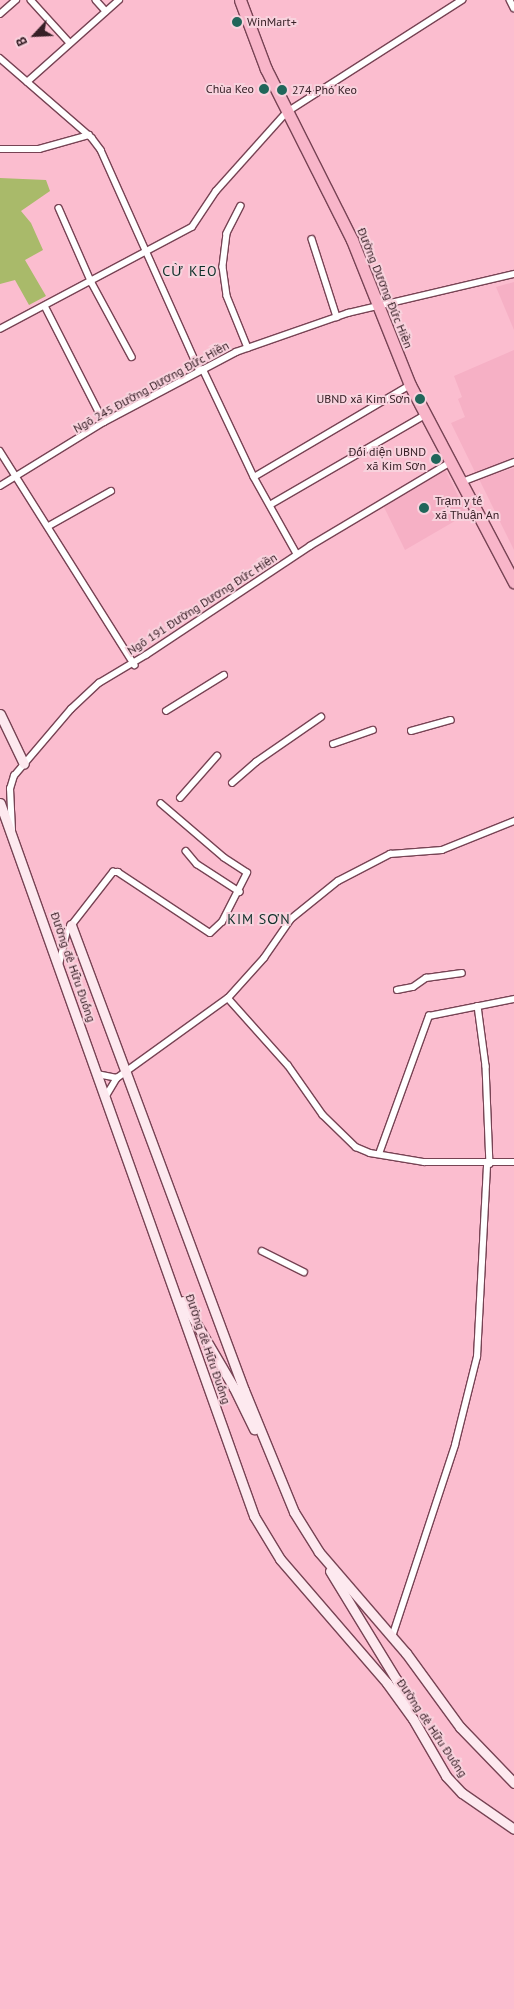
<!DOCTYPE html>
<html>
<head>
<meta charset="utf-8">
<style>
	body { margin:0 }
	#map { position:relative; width:514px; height:2009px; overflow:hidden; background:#fbbdcf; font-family:"PT Sans",sans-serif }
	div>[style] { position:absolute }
	.built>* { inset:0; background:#f6b0c5 }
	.green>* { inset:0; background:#a9ba6a }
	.roads { filter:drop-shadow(1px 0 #774354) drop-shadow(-1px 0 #774354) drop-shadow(0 1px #774354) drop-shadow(0 -1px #774354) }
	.street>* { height:5.5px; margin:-2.75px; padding:0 2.75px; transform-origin:2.75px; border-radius:2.75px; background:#fff }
	.secondary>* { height:9px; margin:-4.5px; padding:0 4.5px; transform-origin:4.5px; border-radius:4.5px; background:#fde9ef }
	.highway>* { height:11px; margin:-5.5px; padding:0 5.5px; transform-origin:5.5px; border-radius:5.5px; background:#f8b5c9 }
	.dots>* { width:14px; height:14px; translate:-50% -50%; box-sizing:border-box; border:2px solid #f8d2dd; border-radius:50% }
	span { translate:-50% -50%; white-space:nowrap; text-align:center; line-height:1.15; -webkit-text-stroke:4px #f8d2dd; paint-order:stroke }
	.poi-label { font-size:12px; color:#372027 }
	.left { translate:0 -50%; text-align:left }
	.right { translate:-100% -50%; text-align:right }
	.street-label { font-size:12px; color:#372027 }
	.neighbourhood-label { font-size:14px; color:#0f302a; letter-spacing:1px }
	.north { position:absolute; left:10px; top:10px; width:50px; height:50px; -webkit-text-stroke:4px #f8d2dd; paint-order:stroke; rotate:245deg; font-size:14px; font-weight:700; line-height:20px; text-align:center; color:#372027 }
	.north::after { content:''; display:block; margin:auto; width:18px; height:22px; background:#372027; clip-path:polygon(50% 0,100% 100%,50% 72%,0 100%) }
</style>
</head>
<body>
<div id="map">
	<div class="built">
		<div style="clip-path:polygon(514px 282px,514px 330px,496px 287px)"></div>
		<div style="clip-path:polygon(514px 350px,514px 459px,475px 472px,451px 423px,465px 417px,458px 399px,462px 397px,454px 376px)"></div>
		<div style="clip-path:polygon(443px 465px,467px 514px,405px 550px,381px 501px)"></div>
		<div style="clip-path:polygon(514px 468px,514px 550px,479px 479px)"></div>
	</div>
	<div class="green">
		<div style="clip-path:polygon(0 178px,46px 180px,50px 191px,21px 211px,31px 223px,43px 250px,25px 260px,46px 296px,29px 305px,15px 280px,0 284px)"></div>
	</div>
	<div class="roads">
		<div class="street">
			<div style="left:31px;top:0;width:58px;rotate:47.8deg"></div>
			<div style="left:96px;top:0;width:15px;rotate:48deg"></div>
			<div style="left:510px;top:0;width:9px;rotate:63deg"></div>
			<div style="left:0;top:14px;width:21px;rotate:-41deg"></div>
			<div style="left:0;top:58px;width:122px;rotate:41deg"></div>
			<div style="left:92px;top:138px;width:15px;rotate:53deg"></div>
			<div style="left:101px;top:150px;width:242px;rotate:65.9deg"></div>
			<div style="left:27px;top:82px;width:123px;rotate:-41.7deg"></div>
			<div style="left:0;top:149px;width:39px"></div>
			<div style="left:39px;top:149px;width:52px;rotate:-15.6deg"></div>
			<div style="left:241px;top:206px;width:31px;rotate:117deg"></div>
			<div style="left:227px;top:234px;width:33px;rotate:97deg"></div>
			<div style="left:223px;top:267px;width:29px;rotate:82deg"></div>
			<div style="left:227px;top:296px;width:56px;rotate:68deg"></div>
			<div style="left:59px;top:208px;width:82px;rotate:66.3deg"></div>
			<div style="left:92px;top:283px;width:84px;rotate:61.6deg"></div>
			<div style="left:312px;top:239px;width:82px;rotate:72.2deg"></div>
			<div style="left:45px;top:306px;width:130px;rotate:63deg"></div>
			<div style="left:0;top:329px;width:217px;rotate:-28deg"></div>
			<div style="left:192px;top:227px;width:43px;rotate:-56.3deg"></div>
			<div style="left:216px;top:191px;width:106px;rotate:-48.1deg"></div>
			<div style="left:287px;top:112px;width:208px;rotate:-32.6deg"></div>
			<div style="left:203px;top:369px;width:119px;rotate:64.7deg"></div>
			<div style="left:254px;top:477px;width:88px;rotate:60.8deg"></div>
			<div style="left:0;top:451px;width:253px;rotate:57.8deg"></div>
			<div style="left:254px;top:477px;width:181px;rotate:-30.5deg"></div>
			<div style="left:462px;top:482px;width:56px;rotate:-21deg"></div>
			<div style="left:0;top:486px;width:122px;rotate:-31.6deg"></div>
			<div style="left:104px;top:422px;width:149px;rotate:-27.9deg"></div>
			<div style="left:236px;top:352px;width:119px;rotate:-19.2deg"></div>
			<div style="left:348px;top:313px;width:171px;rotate:-13.2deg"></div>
			<div style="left:270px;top:505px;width:179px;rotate:-30.1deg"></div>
			<div style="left:49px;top:526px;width:71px;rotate:-29.4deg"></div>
			<div style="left:166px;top:711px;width:68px;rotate:-31.8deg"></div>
			<div style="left:411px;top:731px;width:41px;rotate:-15.4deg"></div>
			<div style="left:333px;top:744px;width:42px;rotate:-19.3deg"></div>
			<div style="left:232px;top:783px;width:32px;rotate:-41deg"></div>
			<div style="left:256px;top:762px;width:79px;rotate:-34.7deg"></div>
			<div style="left:180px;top:798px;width:56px;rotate:-48.6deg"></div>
			<div style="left:12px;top:831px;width:42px;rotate:-92.7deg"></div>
			<div style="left:10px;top:789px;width:14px;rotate:-73deg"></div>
			<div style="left:14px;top:776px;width:88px;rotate:-49.6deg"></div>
			<div style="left:71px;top:709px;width:38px;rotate:-43deg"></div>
			<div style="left:99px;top:683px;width:55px;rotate:-30.8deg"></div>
			<div style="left:146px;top:655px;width:197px;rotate:-33.6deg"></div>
			<div style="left:310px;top:546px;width:164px;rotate:-30.8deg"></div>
			<div style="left:186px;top:851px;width:17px;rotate:50deg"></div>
			<div style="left:197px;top:864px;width:51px;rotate:33.1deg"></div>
			<div style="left:59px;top:965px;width:35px;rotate:-77deg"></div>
			<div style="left:67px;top:931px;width:75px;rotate:-52.1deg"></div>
			<div style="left:113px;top:872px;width:5px"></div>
			<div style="left:118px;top:872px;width:110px;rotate:33.5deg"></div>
			<div style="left:210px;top:933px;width:16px;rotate:-43deg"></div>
			<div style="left:222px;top:922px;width:55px;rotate:-63deg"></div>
			<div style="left:247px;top:873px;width:27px;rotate:-147deg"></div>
			<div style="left:224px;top:858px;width:83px;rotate:-139.4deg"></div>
			<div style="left:397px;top:990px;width:16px;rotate:-11deg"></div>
			<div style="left:413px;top:987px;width:16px;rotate:-35deg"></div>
			<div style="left:426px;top:978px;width:36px;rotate:-8deg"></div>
			<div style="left:228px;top:998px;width:90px;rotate:48.2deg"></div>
			<div style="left:288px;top:1065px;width:61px;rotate:55deg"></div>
			<div style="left:323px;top:1115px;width:46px;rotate:44.1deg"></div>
			<div style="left:356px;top:1147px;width:15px;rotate:23deg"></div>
			<div style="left:370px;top:1153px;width:55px;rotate:9.5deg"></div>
			<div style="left:424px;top:1162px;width:90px"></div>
			<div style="left:478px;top:1006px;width:61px;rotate:82.4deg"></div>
			<div style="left:486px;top:1066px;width:98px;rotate:87.7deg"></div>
			<div style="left:97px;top:1074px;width:20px;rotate:11deg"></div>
			<div style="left:106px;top:1096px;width:21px;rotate:-59deg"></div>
			<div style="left:117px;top:1078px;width:137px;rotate:-35.8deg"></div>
			<div style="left:228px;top:998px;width:54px;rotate:-48deg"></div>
			<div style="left:264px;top:958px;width:47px;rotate:-55.3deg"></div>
			<div style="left:291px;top:919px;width:60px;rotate:-39deg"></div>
			<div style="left:338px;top:881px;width:59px;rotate:-27.4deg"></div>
			<div style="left:390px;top:854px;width:52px;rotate:-4.4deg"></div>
			<div style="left:442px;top:850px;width:78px;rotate:-21.9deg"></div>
			<div style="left:379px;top:1154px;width:147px;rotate:-70.1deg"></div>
			<div style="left:429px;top:1016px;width:87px;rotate:-11.3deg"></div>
			<div style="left:262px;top:1251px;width:47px;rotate:26.6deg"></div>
			<div style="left:392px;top:1637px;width:202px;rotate:-71.8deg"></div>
			<div style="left:455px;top:1445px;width:91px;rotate:-76deg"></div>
			<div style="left:477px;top:1357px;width:193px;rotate:-87deg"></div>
		</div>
		<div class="secondary">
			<div style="left:0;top:714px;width:55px;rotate:64.4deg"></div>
			<div style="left:0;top:803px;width:757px;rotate:70.39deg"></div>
			<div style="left:254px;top:1516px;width:50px;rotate:58.8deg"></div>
			<div style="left:280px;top:1559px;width:164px;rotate:49.2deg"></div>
			<div style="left:387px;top:1683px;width:44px;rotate:54.2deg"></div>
			<div style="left:413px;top:1719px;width:66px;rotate:59.9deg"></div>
			<div style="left:446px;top:1776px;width:23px;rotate:47deg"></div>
			<div style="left:462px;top:1793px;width:63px;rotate:34.7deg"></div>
			<div style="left:71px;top:925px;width:496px;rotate:69.6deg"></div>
			<div style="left:244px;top:1390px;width:132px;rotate:67.7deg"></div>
			<div style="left:294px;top:1512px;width:47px;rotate:58deg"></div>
			<div style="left:319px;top:1552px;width:133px;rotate:49.3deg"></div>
			<div style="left:406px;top:1653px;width:92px;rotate:53.9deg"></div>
			<div style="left:460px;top:1727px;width:78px;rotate:46deg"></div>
			<div style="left:183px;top:1301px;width:101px;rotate:59.6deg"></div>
			<div style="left:234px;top:1388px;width:46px;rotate:64deg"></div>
			<div style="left:330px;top:1571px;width:127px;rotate:58.6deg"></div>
			<div style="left:396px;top:1679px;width:28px;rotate:67deg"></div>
		</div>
		<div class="highway">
			<div style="left:240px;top:0;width:74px;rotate:69.4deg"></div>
			<div style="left:266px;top:69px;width:191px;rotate:63.3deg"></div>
			<div style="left:352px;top:240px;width:156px;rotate:68.2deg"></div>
			<div style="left:410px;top:385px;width:223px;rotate:62.2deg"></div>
		</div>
	</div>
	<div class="dots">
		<div style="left:237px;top:22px;background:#20665a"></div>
		<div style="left:264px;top:89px;background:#20665a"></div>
		<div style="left:282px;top:90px;background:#20665a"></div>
		<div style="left:420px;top:399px;background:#20665a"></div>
		<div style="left:436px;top:459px;background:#20665a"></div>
		<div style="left:424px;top:508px;background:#20665a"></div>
	</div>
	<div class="poi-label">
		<span class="left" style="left:247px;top:22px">WinMart+</span>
		<span class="right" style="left:254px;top:89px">Chùa Keo</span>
		<span class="left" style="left:292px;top:90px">274 Phó Keo</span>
		<span class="right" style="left:410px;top:399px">UBND xã Kim Sơn</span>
		<span class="right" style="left:426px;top:459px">Đối diện UBND<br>xã Kim Sơn</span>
		<span class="left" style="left:435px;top:508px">Trạm y tế<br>xã Thuận An</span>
	</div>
	<div class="street-label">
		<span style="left:385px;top:288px;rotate:68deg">Đường Dương Đức Hiền</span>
		<span style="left:151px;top:387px;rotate:-29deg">Ngõ 245 Đường Dương Đức Hiền</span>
		<span style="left:202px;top:604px;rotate:-33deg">Ngõ 191 Đường Dương Đức Hiền</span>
		<span style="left:73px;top:967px;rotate:71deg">Đường đê Hữu Đuống</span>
		<span style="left:208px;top:1349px;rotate:71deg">Đường đê Hữu Đuống</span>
		<span style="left:432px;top:1728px;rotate:56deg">Đường đê Hữu Đuống</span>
	</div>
	<div class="neighbourhood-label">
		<span style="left:190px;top:271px">CỪ KEO</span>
		<span style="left:259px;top:919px">KIM SƠN</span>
	</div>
	<div class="north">B</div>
</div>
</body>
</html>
